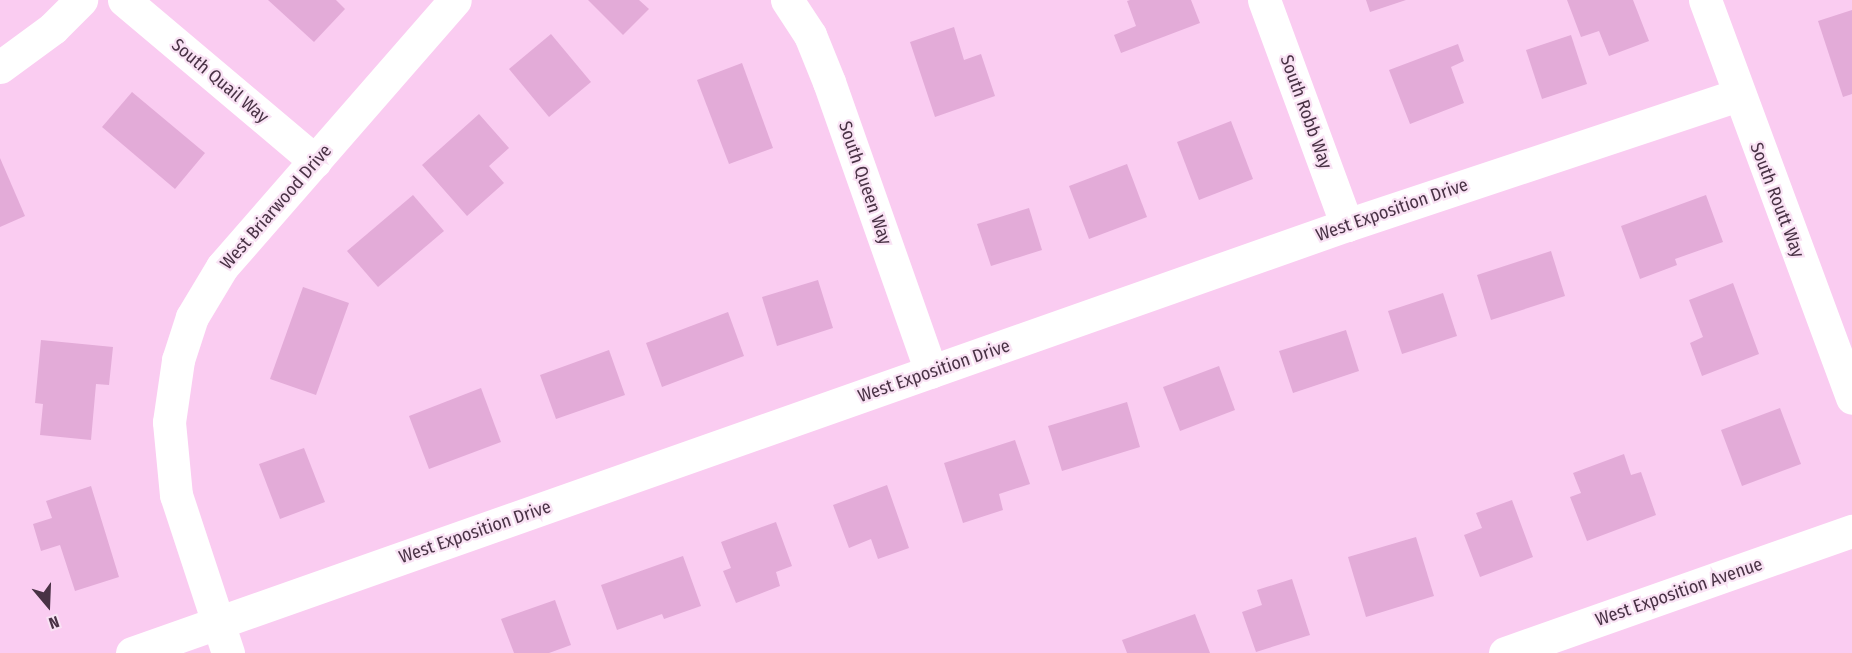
<!DOCTYPE html>
<html>
<head>
<meta charset="utf-8">
<style>
	body { margin:0 }
	#map { position:relative; width:1852px; height:653px; overflow:hidden; background:#faccf1; font-family:"Fira Sans Condensed",sans-serif }
	div>[style] { position:absolute }
	.building>* { inset:0; background:#e3abd8 }
	.minor>* { height:33px; margin:-16.5px; padding:0 16.5px; transform-origin:16.5px; border-radius:16.5px; background:#fff }
	span { translate:-50% -50%; white-space:nowrap; text-align:center; line-height:1.15; -webkit-text-stroke:4.5px #f9e2f4; paint-order:stroke }
	.street-label { font-size:18px; color:#493245 }
	.north { position:absolute; left:18px; top:575px; width:60px; height:60px; -webkit-text-stroke:4px #f9e2f4; paint-order:stroke; rotate:161deg; font-size:16px; font-weight:700; line-height:24px; text-align:center; color:#493245 }
	.north::after { content:''; display:block; margin:auto; width:21px; height:27px; background:#493245; clip-path:polygon(50% 0,100% 100%,50% 72%,0 100%) }
</style>
</head>
<body>
<div id="map">
	<div class="building">
		<div style="clip-path:polygon(268px 0,336px 0,345px 9px,314px 42px)"></div>
		<div style="clip-path:polygon(588px 0,639px 0,649px 9px,623px 35px)"></div>
		<div style="clip-path:polygon(1130px 0,1191px 0,1200px 23px,1121px 53px,1114px 35px,1136px 26px,1127px 1px)"></div>
		<div style="clip-path:polygon(1366px 0,1406px 0,1370px 12px)"></div>
		<div style="clip-path:polygon(1567px 0,1633px 0,1649px 41px,1609px 56px,1599px 31px,1581px 37px)"></div>
		<div style="clip-path:polygon(1852px 10px,1852px 94px,1843px 97px,1818px 21px)"></div>
		<div style="clip-path:polygon(954px 27px,964px 60px,981px 54px,995px 96px,935px 117px,910px 42px)"></div>
		<div style="clip-path:polygon(551px 34px,591px 82px,549px 117px,509px 69px)"></div>
		<div style="clip-path:polygon(1571px 35px,1587px 84px,1542px 99px,1526px 50px)"></div>
		<div style="clip-path:polygon(1458px 44px,1464px 61px,1451px 67px,1464px 103px,1410px 124px,1389px 70px)"></div>
		<div style="clip-path:polygon(742px 63px,773px 148px,729px 164px,697px 80px)"></div>
		<div style="clip-path:polygon(132px 92px,205px 153px,175px 189px,102px 127px)"></div>
		<div style="clip-path:polygon(479px 114px,509px 148px,489px 166px,504px 183px,467px 216px,422px 165px)"></div>
		<div style="clip-path:polygon(1231px 121px,1253px 179px,1199px 200px,1177px 142px)"></div>
		<div style="clip-path:polygon(0 158px,25px 216px,0 227px)"></div>
		<div style="clip-path:polygon(1127px 164px,1147px 217px,1089px 239px,1069px 186px)"></div>
		<div style="clip-path:polygon(413px 195px,444px 231px,378px 287px,347px 251px)"></div>
		<div style="clip-path:polygon(1706px 195px,1723px 242px,1675px 259px,1677px 265px,1640px 279px,1621px 226px)"></div>
		<div style="clip-path:polygon(1029px 208px,1042px 250px,991px 266px,977px 224px)"></div>
		<div style="clip-path:polygon(1551px 251px,1565px 296px,1491px 320px,1477px 275px)"></div>
		<div style="clip-path:polygon(818px 280px,833px 328px,777px 346px,762px 297px)"></div>
		<div style="clip-path:polygon(1733px 283px,1759px 354px,1702px 376px,1690px 343px,1703px 337px,1689px 300px)"></div>
		<div style="clip-path:polygon(303px 287px,349px 303px,316px 395px,270px 379px)"></div>
		<div style="clip-path:polygon(1443px 293px,1457px 336px,1402px 354px,1388px 311px)"></div>
		<div style="clip-path:polygon(728px 312px,744px 356px,662px 387px,646px 343px)"></div>
		<div style="clip-path:polygon(1346px 330px,1359px 371px,1293px 393px,1279px 351px)"></div>
		<div style="clip-path:polygon(41px 340px,113px 347px,109px 385px,96px 384px,91px 440px,40px 435px,43px 404px,35px 403px)"></div>
		<div style="clip-path:polygon(609px 350px,625px 395px,556px 419px,540px 375px)"></div>
		<div style="clip-path:polygon(1219px 366px,1235px 410px,1180px 431px,1163px 387px)"></div>
		<div style="clip-path:polygon(481px 388px,501px 442px,429px 469px,409px 416px)"></div>
		<div style="clip-path:polygon(1127px 402px,1140px 447px,1062px 471px,1048px 426px)"></div>
		<div style="clip-path:polygon(1780px 408px,1801px 464px,1742px 486px,1721px 430px)"></div>
		<div style="clip-path:polygon(1015px 440px,1030px 484px,999px 494px,1003px 510px,963px 523px,944px 463px)"></div>
		<div style="clip-path:polygon(304px 448px,325px 502px,280px 519px,259px 464px)"></div>
		<div style="clip-path:polygon(1624px 454px,1631px 475px,1641px 472px,1656px 515px,1587px 541px,1570px 497px,1581px 493px,1573px 473px)"></div>
		<div style="clip-path:polygon(887px 485px,909px 548px,878px 559px,871px 539px,849px 548px,833px 505px)"></div>
		<div style="clip-path:polygon(91px 486px,119px 577px,75px 591px,60px 545px,41px 551px,33px 524px,52px 518px,46px 501px)"></div>
		<div style="clip-path:polygon(1512px 500px,1533px 557px,1480px 577px,1464px 535px,1482px 528px,1476px 513px)"></div>
		<div style="clip-path:polygon(776px 522px,792px 566px,776px 572px,780px 586px,736px 603px,723px 571px,731px 568px,721px 542px)"></div>
		<div style="clip-path:polygon(1416px 537px,1434px 596px,1366px 617px,1348px 557px)"></div>
		<div style="clip-path:polygon(683px 556px,701px 606px,664px 619px,662px 614px,617px 630px,601px 585px)"></div>
		<div style="clip-path:polygon(1292px 579px,1310px 635px,1256px 652px,1242px 612px,1262px 605px,1257px 590px)"></div>
		<div style="clip-path:polygon(555px 600px,571px 645px,549px 653px,514px 653px,501px 619px)"></div>
		<div style="clip-path:polygon(1195px 614px,1210px 653px,1127px 653px,1122px 640px)"></div>
	</div>
	<div class="minor">
		<div style="left:124px;top:0;width:250px;rotate:40.1deg"></div>
		<div style="left:787px;top:0;width:42px;rotate:56.7deg"></div>
		<div style="left:810px;top:35px;width:51px;rotate:68deg"></div>
		<div style="left:829px;top:82px;width:307px;rotate:70.6deg"></div>
		<div style="left:1264px;top:0;width:240px;rotate:69.8deg"></div>
		<div style="left:1705px;top:0;width:424px;rotate:69.7deg"></div>
		<div style="left:0;top:67px;width:66px;rotate:-36.3deg"></div>
		<div style="left:53px;top:28px;width:40px;rotate:-45deg"></div>
		<div style="left:132px;top:653px;width:1288px;rotate:-19.41deg"></div>
		<div style="left:1347px;top:225px;width:411px;rotate:-18.4deg"></div>
		<div style="left:228px;top:653px;width:166px;rotate:-108.2deg"></div>
		<div style="left:176px;top:495px;width:73px;rotate:-95.5deg"></div>
		<div style="left:169px;top:422px;width:63px;rotate:-81.7deg"></div>
		<div style="left:178px;top:360px;width:45px;rotate:-72deg"></div>
		<div style="left:192px;top:317px;width:58px;rotate:-59deg"></div>
		<div style="left:222px;top:267px;width:354px;rotate:-48.9deg"></div>
		<div style="left:1505px;top:653px;width:368px;rotate:-19.4deg"></div>
	</div>
	<div class="street-label">
		<span style="left:220px;top:81px;rotate:40deg">South Quail Way</span>
		<span style="left:1306px;top:112px;rotate:70deg">South Robb Way</span>
		<span style="left:865px;top:183px;rotate:71deg">South Queen Way</span>
		<span style="left:1777px;top:200px;rotate:69deg">South Routt Way</span>
		<span style="left:276px;top:207px;rotate:-49deg">West Briarwood Drive</span>
		<span style="left:1392px;top:210px;rotate:-19deg">West Exposition Drive</span>
		<span style="left:934px;top:371px;rotate:-19deg">West Exposition Drive</span>
		<span style="left:475px;top:532px;rotate:-19deg">West Exposition Drive</span>
		<span style="left:1679px;top:592px;rotate:-19deg">West Exposition Avenue</span>
	</div>
	<div class="north">N</div>
</div>
</body>
</html>
